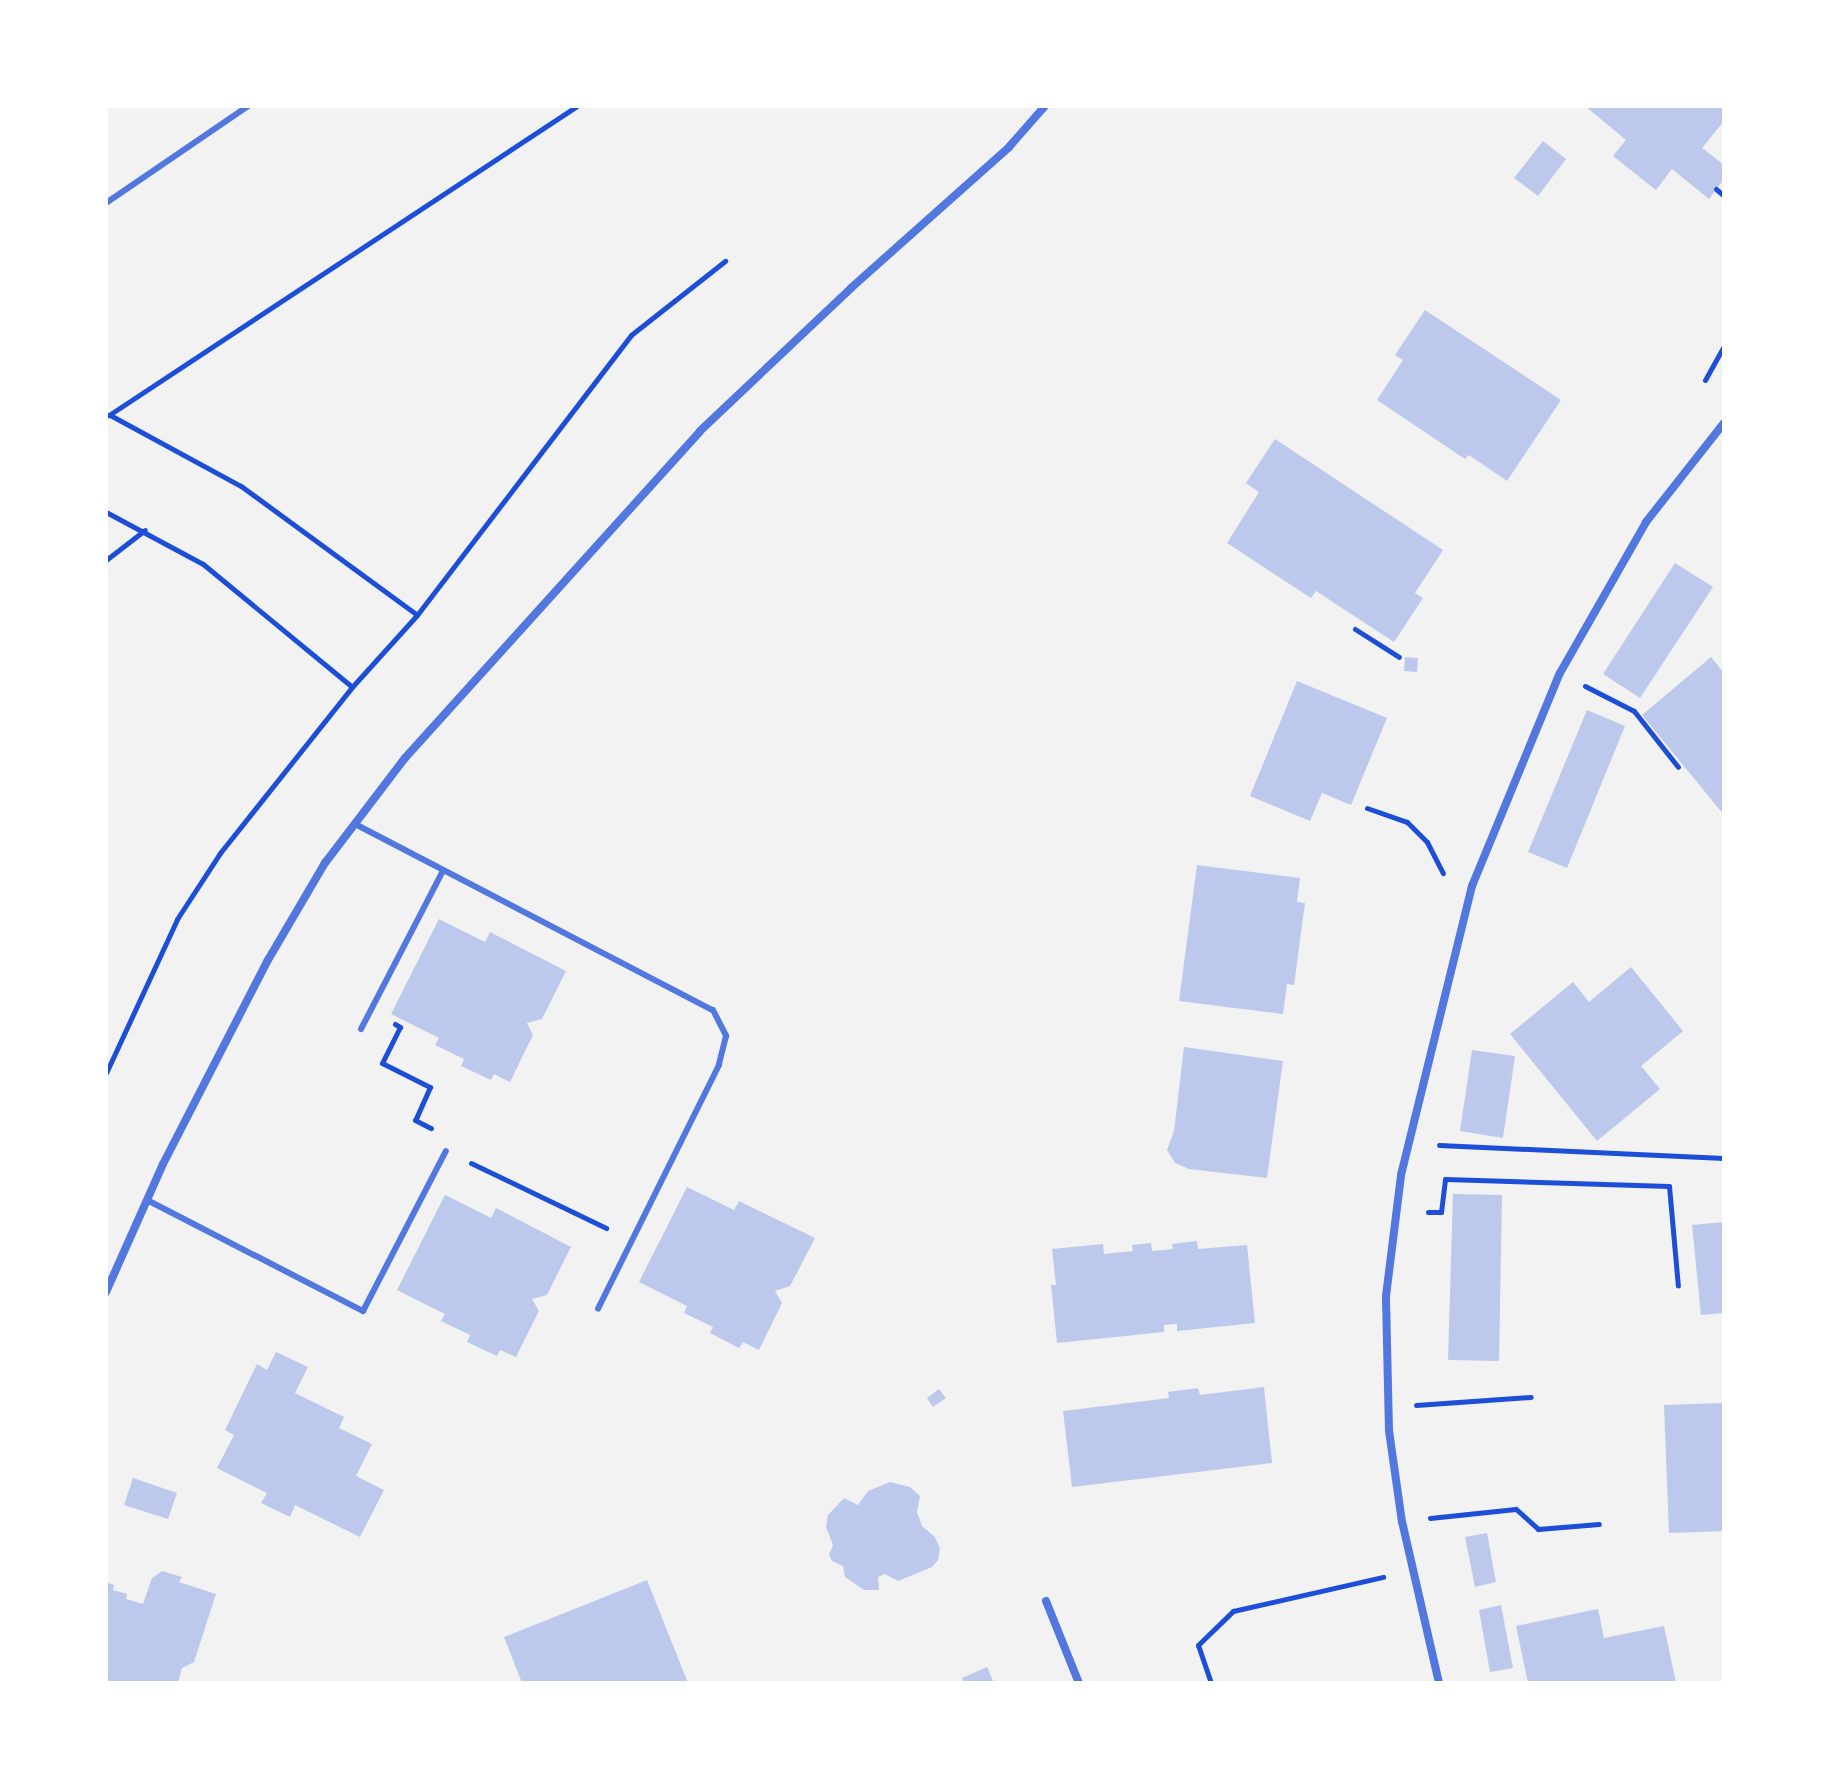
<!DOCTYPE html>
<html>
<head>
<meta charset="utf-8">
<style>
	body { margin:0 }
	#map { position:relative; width:1830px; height:1789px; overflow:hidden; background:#f2f2f2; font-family:Barlow,sans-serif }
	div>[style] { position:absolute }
	.building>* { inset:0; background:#bdc9ec }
	.path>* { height:5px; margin:-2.5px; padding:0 2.5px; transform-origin:2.5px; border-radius:2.5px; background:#1d4ed8 }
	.service>* { height:6px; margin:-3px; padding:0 3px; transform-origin:3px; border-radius:3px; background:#5277de }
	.minor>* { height:8px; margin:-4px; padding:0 4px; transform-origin:4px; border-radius:4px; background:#5277de }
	span { translate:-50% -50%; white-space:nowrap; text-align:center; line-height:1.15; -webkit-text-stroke:7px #fff; paint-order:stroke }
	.frame { position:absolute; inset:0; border:108px solid #fff; pointer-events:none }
</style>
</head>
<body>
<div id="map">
	<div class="building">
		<div style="clip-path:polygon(1585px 106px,1724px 106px,1724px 121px,1702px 148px,1724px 165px,1724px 179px,1709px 199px,1672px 169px,1656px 190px,1613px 156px,1626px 140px)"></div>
		<div style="clip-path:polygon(1543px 141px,1566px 159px,1538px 196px,1514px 178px)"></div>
		<div style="clip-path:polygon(1425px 310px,1561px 400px,1507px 481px,1469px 455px,1465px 459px,1377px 400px,1403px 360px,1395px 355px)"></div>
		<div style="clip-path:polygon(1275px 439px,1443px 550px,1415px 593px,1423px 598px,1394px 642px,1316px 591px,1311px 598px,1227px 543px,1259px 492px,1246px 483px)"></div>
		<div style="clip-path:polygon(1675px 563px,1713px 587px,1640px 698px,1603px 674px)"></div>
		<div style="clip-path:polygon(1405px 657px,1418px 658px,1417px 672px,1404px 671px)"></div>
		<div style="clip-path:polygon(1711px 657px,1724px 673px,1724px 815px,1642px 715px)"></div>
		<div style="clip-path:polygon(1297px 681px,1387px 718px,1351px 805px,1322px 793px,1310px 821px,1250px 796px)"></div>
		<div style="clip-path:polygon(1587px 710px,1625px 726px,1567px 868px,1528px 852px)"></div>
		<div style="clip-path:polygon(1197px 865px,1300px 878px,1297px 902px,1305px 903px,1294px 985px,1287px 984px,1283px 1014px,1179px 1001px)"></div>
		<div style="clip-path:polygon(439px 919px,485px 942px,490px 932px,566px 971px,542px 1019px,527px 1023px,533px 1035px,510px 1082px,494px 1074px,491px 1080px,461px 1066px,464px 1059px,435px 1045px,439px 1038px,391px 1014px)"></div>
		<div style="clip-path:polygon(1631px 967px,1683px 1031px,1641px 1066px,1660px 1089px,1597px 1141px,1510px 1034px,1573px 982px,1589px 1002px)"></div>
		<div style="clip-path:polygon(1184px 1047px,1283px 1061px,1267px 1178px,1189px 1169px,1175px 1163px,1167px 1150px,1174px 1131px)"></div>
		<div style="clip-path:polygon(1472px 1050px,1515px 1056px,1503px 1138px,1460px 1131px)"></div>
		<div style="clip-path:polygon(687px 1187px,734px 1210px,739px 1201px,815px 1238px,790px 1286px,775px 1291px,782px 1303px,759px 1350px,743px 1342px,739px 1348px,710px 1333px,713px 1327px,684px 1313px,687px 1306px,639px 1282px)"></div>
		<div style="clip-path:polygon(1453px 1194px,1502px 1195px,1499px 1361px,1448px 1360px)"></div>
		<div style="clip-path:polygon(445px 1195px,491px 1218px,496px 1208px,571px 1247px,547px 1295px,532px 1299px,539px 1311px,516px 1357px,500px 1350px,497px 1356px,467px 1342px,470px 1335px,441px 1321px,445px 1314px,397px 1290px)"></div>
		<div style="clip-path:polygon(1724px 1222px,1724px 1313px,1701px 1315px,1692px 1225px)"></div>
		<div style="clip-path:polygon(1197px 1241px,1198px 1249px,1247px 1245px,1255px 1323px,1177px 1331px,1177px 1324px,1164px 1325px,1164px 1332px,1057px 1343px,1051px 1285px,1056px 1285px,1052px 1249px,1103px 1244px,1104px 1254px,1133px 1251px,1132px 1245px,1151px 1243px,1152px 1251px,1173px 1249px,1172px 1244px)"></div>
		<div style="clip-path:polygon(276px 1352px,308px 1367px,295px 1393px,344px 1417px,339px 1428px,372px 1444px,356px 1476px,384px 1490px,360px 1537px,295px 1505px,290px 1517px,261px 1503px,267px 1493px,217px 1468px,234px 1435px,225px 1430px,257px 1364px,267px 1370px)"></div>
		<div style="clip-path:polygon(1264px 1387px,1272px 1463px,1072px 1487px,1063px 1411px,1169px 1398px,1168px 1392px,1198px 1388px,1200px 1395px)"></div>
		<div style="clip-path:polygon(939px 1389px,946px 1398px,933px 1407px,927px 1398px)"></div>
		<div style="clip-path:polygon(1724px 1403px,1724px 1531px,1669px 1533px,1664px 1405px)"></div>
		<div style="clip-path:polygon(133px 1478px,177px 1493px,168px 1519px,124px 1505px)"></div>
		<div style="clip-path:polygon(890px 1482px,910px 1487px,920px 1496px,917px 1512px,922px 1526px,935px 1537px,940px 1549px,938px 1560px,932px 1567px,898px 1581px,885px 1574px,878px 1577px,879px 1590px,864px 1590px,845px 1577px,843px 1566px,832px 1561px,829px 1555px,833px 1545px,826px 1527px,828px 1515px,844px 1498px,858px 1505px,868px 1491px)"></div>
		<div style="clip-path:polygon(1487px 1533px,1496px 1582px,1475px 1587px,1465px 1537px)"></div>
		<div style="clip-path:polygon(162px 1571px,182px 1577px,179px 1582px,216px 1594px,194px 1662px,182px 1668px,178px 1683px,106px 1683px,106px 1582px,114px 1585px,113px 1590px,127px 1594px,126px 1599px,143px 1604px,152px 1578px)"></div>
		<div style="clip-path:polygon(647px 1580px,688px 1683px,522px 1683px,504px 1637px)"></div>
		<div style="clip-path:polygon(1501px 1605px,1513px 1668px,1490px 1672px,1479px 1610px)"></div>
		<div style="clip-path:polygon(1598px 1609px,1604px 1638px,1664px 1626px,1676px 1683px,1528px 1683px,1516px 1626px)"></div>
		<div style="clip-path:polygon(987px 1667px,994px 1683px,964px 1683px,962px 1678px)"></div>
	</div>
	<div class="path">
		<div style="left:1716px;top:189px;width:11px;rotate:41deg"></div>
		<div style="left:1705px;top:380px;width:39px;rotate:-61deg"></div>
		<div style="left:109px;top:415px;width:561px;rotate:-33.44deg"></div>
		<div style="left:110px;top:415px;width:149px;rotate:28.5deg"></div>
		<div style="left:241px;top:486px;width:218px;rotate:36.2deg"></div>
		<div style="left:106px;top:512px;width:110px;rotate:28.2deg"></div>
		<div style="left:203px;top:564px;width:193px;rotate:39.5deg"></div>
		<div style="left:106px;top:560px;width:49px;rotate:-37.6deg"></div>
		<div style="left:1355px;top:629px;width:52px;rotate:32.5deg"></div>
		<div style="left:1585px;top:686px;width:55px;rotate:27deg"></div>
		<div style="left:1634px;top:711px;width:71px;rotate:51.8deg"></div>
		<div style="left:1367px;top:808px;width:42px;rotate:19.3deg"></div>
		<div style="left:1407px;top:822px;width:28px;rotate:45deg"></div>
		<div style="left:1427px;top:842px;width:35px;rotate:63deg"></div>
		<div style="left:395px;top:1024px;width:6px;rotate:31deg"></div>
		<div style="left:400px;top:1027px;width:40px;rotate:116.6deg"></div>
		<div style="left:382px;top:1063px;width:54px;rotate:26.6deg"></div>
		<div style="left:430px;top:1087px;width:36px;rotate:114deg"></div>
		<div style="left:415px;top:1120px;width:18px;rotate:27deg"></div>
		<div style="left:106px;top:1073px;width:170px;rotate:-65.2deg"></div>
		<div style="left:177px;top:919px;width:79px;rotate:-56.9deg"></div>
		<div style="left:220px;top:853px;width:212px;rotate:-51.5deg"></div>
		<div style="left:352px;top:687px;width:97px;rotate:-47.9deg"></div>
		<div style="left:417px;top:615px;width:352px;rotate:-52.6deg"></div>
		<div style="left:631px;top:335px;width:120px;rotate:-38.2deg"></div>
		<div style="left:1439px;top:1145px;width:285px;rotate:2.6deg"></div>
		<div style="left:471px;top:1163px;width:150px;rotate:25.7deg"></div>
		<div style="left:1428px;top:1212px;width:13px"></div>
		<div style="left:1441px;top:1212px;width:33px;rotate:-83deg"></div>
		<div style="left:1445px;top:1179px;width:224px;rotate:1.8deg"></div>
		<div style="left:1669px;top:1186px;width:100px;rotate:84.9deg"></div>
		<div style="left:1416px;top:1405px;width:115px;rotate:-4deg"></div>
		<div style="left:1430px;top:1518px;width:86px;rotate:-6deg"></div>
		<div style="left:1516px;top:1509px;width:30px;rotate:42deg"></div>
		<div style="left:1538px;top:1529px;width:61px;rotate:-4.7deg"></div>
		<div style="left:1211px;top:1683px;width:40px;rotate:-108.9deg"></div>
		<div style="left:1198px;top:1645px;width:49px;rotate:-44.2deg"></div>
		<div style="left:1233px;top:1611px;width:154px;rotate:-12.8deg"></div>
	</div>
	<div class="service">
		<div style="left:106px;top:203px;width:172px;rotate:-34.3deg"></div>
		<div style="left:355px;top:824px;width:403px;rotate:27.5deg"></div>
		<div style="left:713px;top:1010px;width:29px;rotate:63deg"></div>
		<div style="left:726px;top:1036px;width:30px;rotate:104deg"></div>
		<div style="left:719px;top:1065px;width:272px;rotate:116.4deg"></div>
		<div style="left:361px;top:1029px;width:178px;rotate:-62.6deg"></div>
		<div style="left:147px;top:1200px;width:243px;rotate:27.2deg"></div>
		<div style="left:363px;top:1311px;width:180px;rotate:-62.6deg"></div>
	</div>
	<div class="minor">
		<div style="left:106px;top:1292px;width:140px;rotate:-66deg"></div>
		<div style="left:163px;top:1164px;width:229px;rotate:-62.8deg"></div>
		<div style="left:268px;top:960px;width:113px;rotate:-59.6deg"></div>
		<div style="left:325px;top:863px;width:132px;rotate:-52.7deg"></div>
		<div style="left:405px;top:758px;width:440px;rotate:-47.9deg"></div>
		<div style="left:700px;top:431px;width:208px;rotate:-43.4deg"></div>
		<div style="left:851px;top:288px;width:212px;rotate:-41.7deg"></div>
		<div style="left:1009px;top:147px;width:55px;rotate:-48.7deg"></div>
		<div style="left:1046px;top:1601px;width:88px;rotate:68.1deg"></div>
		<div style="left:1439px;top:1683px;width:165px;rotate:-102.9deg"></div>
		<div style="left:1402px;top:1522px;width:92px;rotate:-98.1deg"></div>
		<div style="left:1389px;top:1431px;width:135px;rotate:-91.3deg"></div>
		<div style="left:1386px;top:1296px;width:122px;rotate:-82.9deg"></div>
		<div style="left:1401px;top:1175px;width:298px;rotate:-76.2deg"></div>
		<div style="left:1472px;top:886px;width:230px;rotate:-67.6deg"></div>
		<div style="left:1560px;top:673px;width:174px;rotate:-60.3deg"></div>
		<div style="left:1646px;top:522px;width:126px;rotate:-51.8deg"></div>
	</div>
	<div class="frame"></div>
</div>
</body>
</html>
